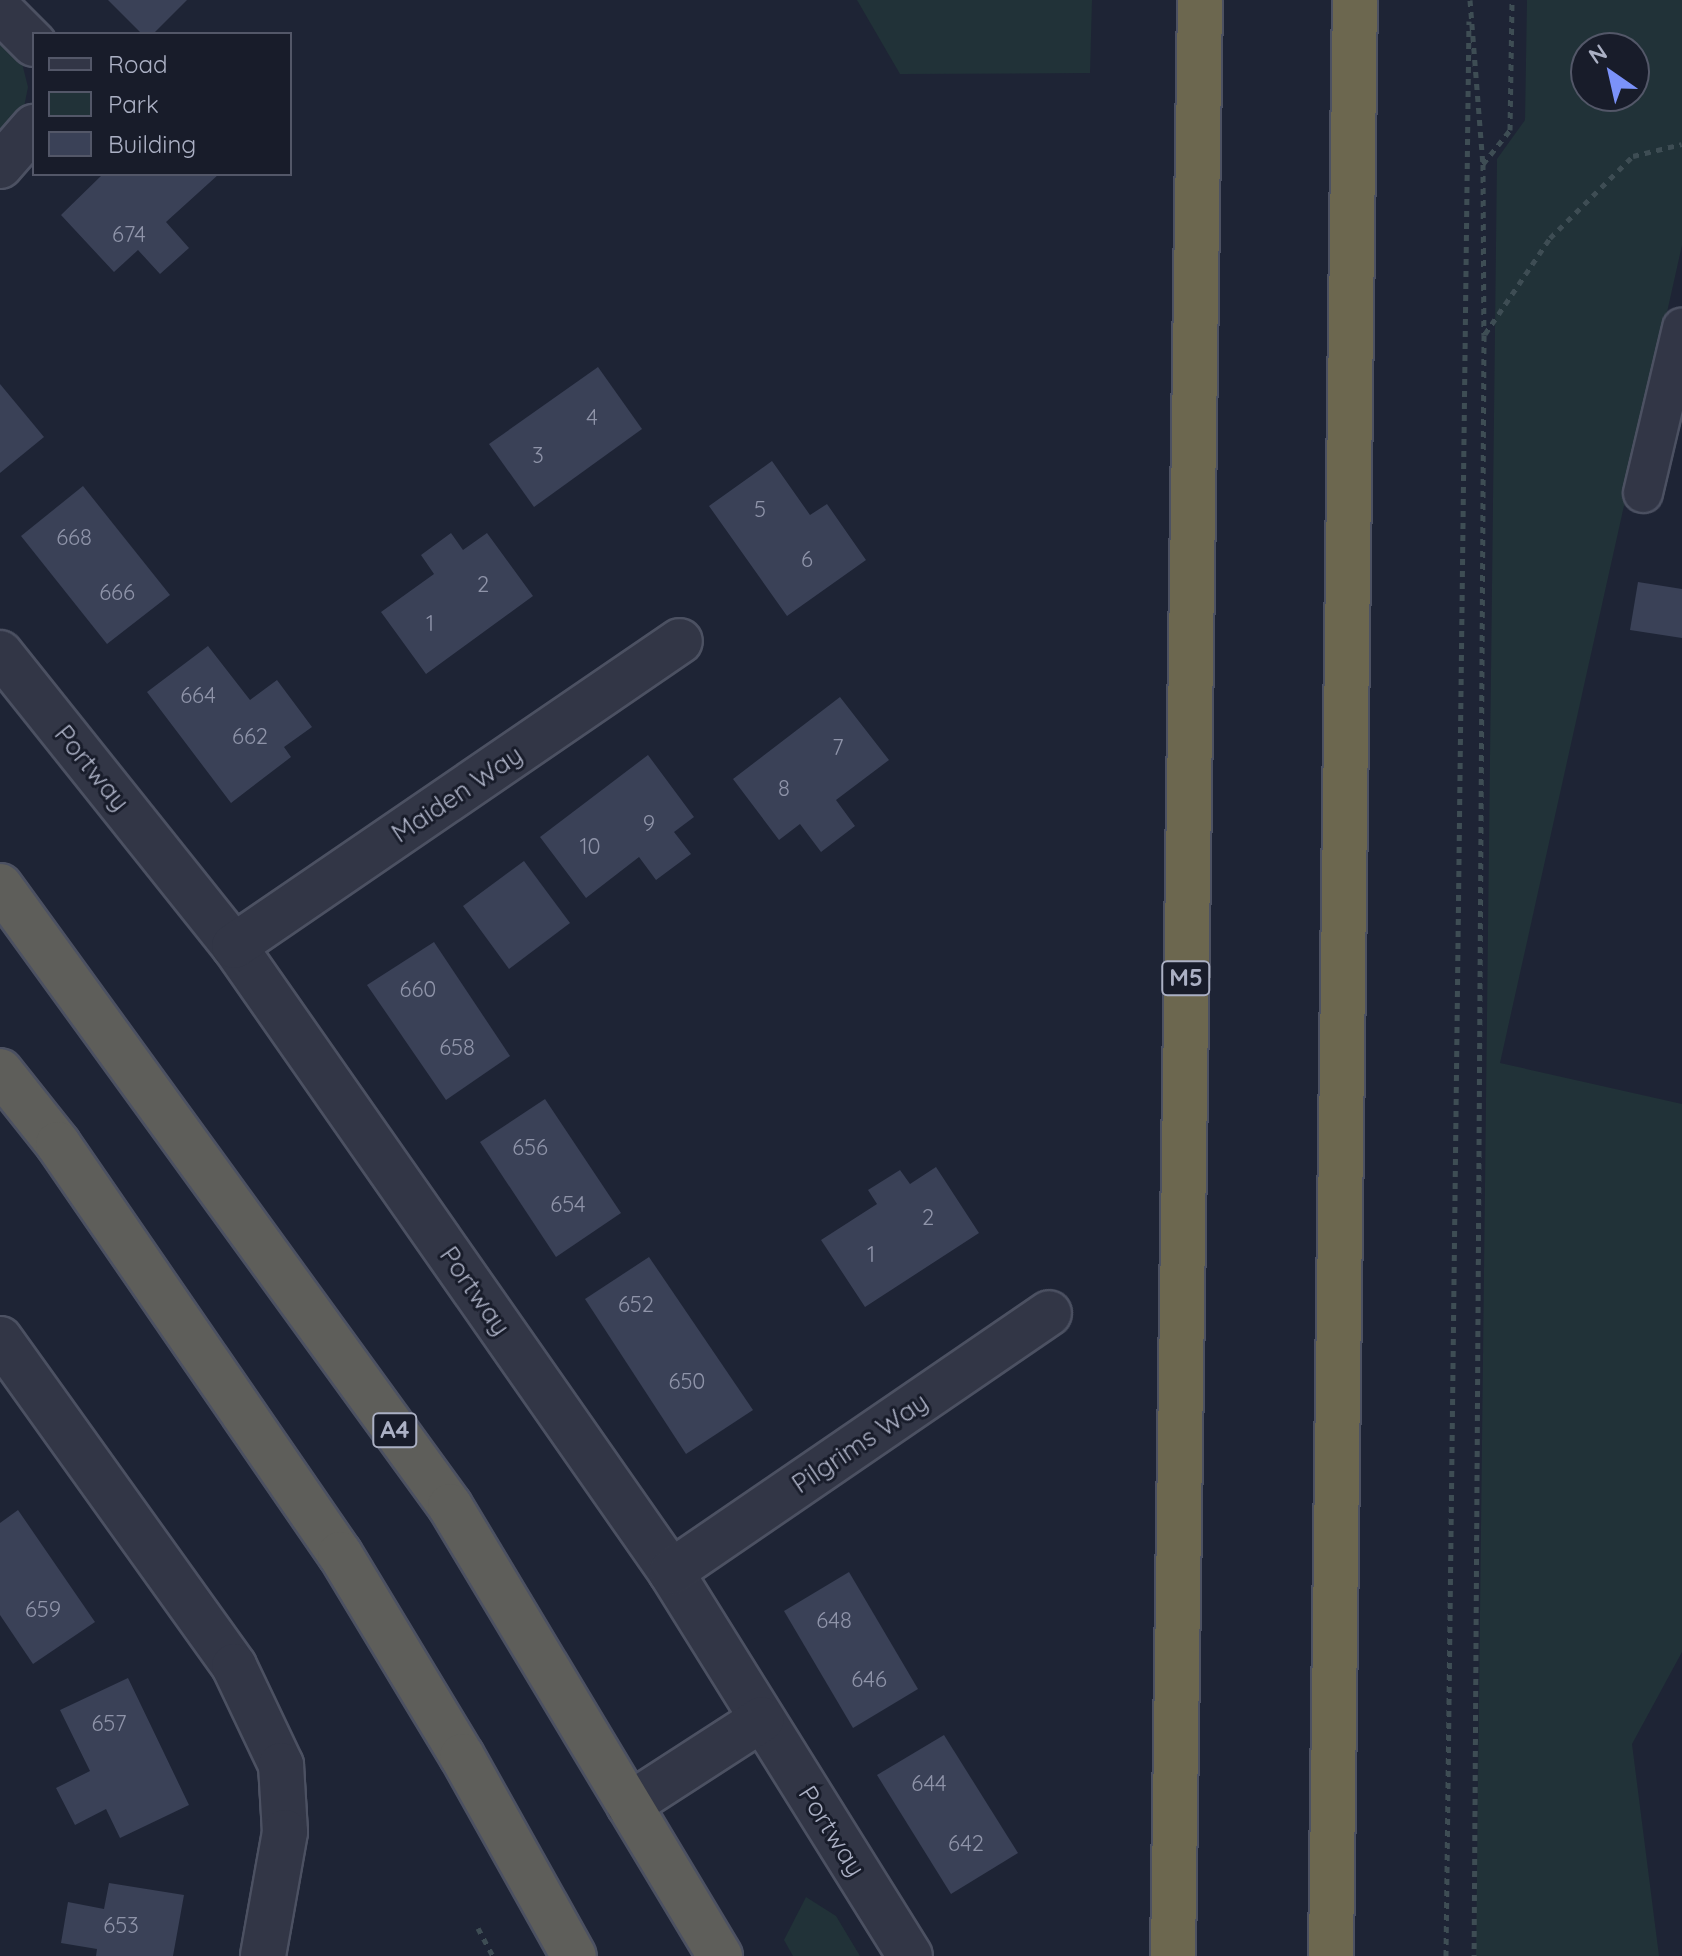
<!DOCTYPE html>
<html>
<head>
<meta charset="utf-8">
<style>
	body { margin:0 }
	#map { position:relative; width:1682px; height:1956px; overflow:hidden; background:#1e2435; font-family:Quicksand,sans-serif }
	div>[style] { position:absolute }
	.green>* { inset:0; background:#213238 }
	.building>* { inset:0; background:#3a4157 }
	.path>* { height:5px; margin-top:-2.5px; transform-origin:0; background:repeating-linear-gradient(90deg,#3e4d54 0 6px,transparent 0 12px) }
	.roads { filter:drop-shadow(2px 0 #4c5162) drop-shadow(-2px 0 #4c5162) drop-shadow(0 2px #4c5162) drop-shadow(0 -2px #4c5162) }
	.service>* { height:38px; margin:-19px; padding:0 19px; transform-origin:19px; border-radius:19px; background:#323646 }
	.minor>* { height:44px; margin:-22px; padding:0 22px; transform-origin:22px; border-radius:22px; background:#323646 }
	.trunk>* { height:44px; margin:-22px; padding:0 22px; transform-origin:22px; border-radius:22px; background:#5e5e5a }
	.motorway>* { height:44px; margin:-22px; padding:0 22px; transform-origin:22px; border-radius:22px; background:#6c674f }
	span { translate:-50% -50%; white-space:nowrap; text-align:center; line-height:1.15; -webkit-text-stroke:6px #181c2a; paint-order:stroke }
	.number-label { font-size:22px; color:#8f94a9 }
	.number-label span { -webkit-text-stroke-width:0 }
	.shield-label span { padding:2px 6px; background:#181c2a; border:2px solid; border-radius:6px; -webkit-text-stroke-width:0 }
	.shield-label { font-size:24px; color:#abb0c4; font-weight:700 }
	.street-label { font-size:26px; color:#abb0c4 }
	.legend { position:absolute; left:32px; top:32px; width:260px; height:144px; box-sizing:border-box; background:#181c2a; border:2px solid #535768; margin:0; padding:10px 14px; list-style:none; font-size:24px; color:#abb0c4 }
	.legend li { display:flex; align-items:center; gap:16px; height:40px }
	.legend b { width:40px; border:2px solid #535768 }
	.north { position:absolute; left:1570px; top:32px; width:80px; height:80px; box-sizing:border-box; background:#181c2a; border:2px solid #535768; border-radius:50%; rotate:326deg; font-size:22px; font-weight:700; line-height:32px; text-align:center; color:#abb0c4 }
	.north::after { content:''; display:block; margin:auto; width:28px; height:36px; background:#7b92f9; clip-path:polygon(50% 0,100% 100%,50% 72%,0 100%) }
</style>
</head>
<body>
<div id="map">
	<div class="green">
		<div style="clip-path:polygon(857px 0,1092px 0,1090px 73px,900px 74px)"></div>
		<div style="clip-path:polygon(evenodd,1527px 0,1682px 0,1682px 245px,1500px 1063px,1682px 1104px,1682px 1652px,1632px 1744px,1659px 1956px,1476px 1956px,1497px 159px,1525px 120px,1527px 0,1586px 48px,1634px 48px,1634px 96px,1586px 96px,1586px 48px)"></div>
		<div style="clip-path:polygon(0 40px,22px 63px,28px 87px,23px 112px,0 136px)"></div>
		<div style="clip-path:polygon(806px 1897px,836px 1916px,860px 1956px,793px 1956px,784px 1940px)"></div>
	</div>
	<div class="building">
		<div style="clip-path:polygon(108px 0,187px 0,153px 34px,142px 34px)"></div>
		<div style="clip-path:polygon(103px 174px,219px 174px,166px 222px,189px 248px,160px 274px,138px 250px,114px 272px,61px 215px)"></div>
		<div style="clip-path:polygon(598px 367px,642px 429px,534px 507px,489px 444px)"></div>
		<div style="clip-path:polygon(0 384px,44px 437px,0 473px)"></div>
		<div style="clip-path:polygon(772px 461px,810px 515px,827px 504px,866px 560px,787px 616px,709px 506px)"></div>
		<div style="clip-path:polygon(83px 486px,170px 595px,107px 644px,21px 536px)"></div>
		<div style="clip-path:polygon(451px 533px,463px 550px,487px 533px,533px 596px,426px 674px,381px 612px,434px 574px,421px 555px)"></div>
		<div style="clip-path:polygon(1638px 582px,1682px 589px,1682px 638px,1630px 630px)"></div>
		<div style="clip-path:polygon(208px 646px,250px 700px,277px 680px,312px 727px,284px 747px,291px 757px,231px 803px,147px 692px)"></div>
		<div style="clip-path:polygon(840px 697px,889px 760px,836px 800px,855px 826px,821px 852px,800px 824px,779px 840px,733px 779px)"></div>
		<div style="clip-path:polygon(648px 755px,694px 817px,674px 832px,691px 854px,656px 880px,639px 857px,586px 898px,540px 837px)"></div>
		<div style="clip-path:polygon(524px 861px,570px 923px,509px 969px,463px 906px)"></div>
		<div style="clip-path:polygon(434px 942px,510px 1056px,446px 1100px,367px 985px)"></div>
		<div style="clip-path:polygon(545px 1099px,621px 1213px,556px 1257px,480px 1142px)"></div>
		<div style="clip-path:polygon(936px 1167px,979px 1233px,865px 1307px,821px 1240px,877px 1204px,868px 1190px,900px 1170px,910px 1184px)"></div>
		<div style="clip-path:polygon(649px 1257px,753px 1410px,686px 1454px,585px 1299px)"></div>
		<div style="clip-path:polygon(18px 1510px,95px 1622px,33px 1664px,0 1615px,0 1523px)"></div>
		<div style="clip-path:polygon(849px 1572px,918px 1689px,853px 1728px,784px 1611px)"></div>
		<div style="clip-path:polygon(128px 1678px,189px 1805px,120px 1838px,106px 1809px,75px 1825px,56px 1788px,90px 1771px,60px 1710px)"></div>
		<div style="clip-path:polygon(944px 1735px,1018px 1853px,951px 1894px,877px 1775px)"></div>
		<div style="clip-path:polygon(109px 1883px,184px 1895px,173px 1956px,96px 1956px,97px 1949px,61px 1943px,68px 1902px,104px 1909px)"></div>
	</div>
	<div class="path">
		<div style="left:1470px;top:0;width:165px;rotate:85.5deg"></div>
		<div style="left:1483px;top:164px;width:171px;rotate:89.7deg"></div>
		<div style="left:1484px;top:335px;width:1621px;rotate:90.35deg"></div>
		<div style="left:1483px;top:164px;width:43px;rotate:-51.5deg"></div>
		<div style="left:1510px;top:130px;width:130px;rotate:-89.1deg"></div>
		<div style="left:1485px;top:334px;width:116px;rotate:-55.9deg"></div>
		<div style="left:1550px;top:238px;width:117px;rotate:-44.7deg"></div>
		<div style="left:1633px;top:156px;width:50px;rotate:-13.8deg"></div>
		<div style="left:478px;top:1928px;width:32px;rotate:62deg"></div>
		<div style="left:1446px;top:1956px;width:1935px;rotate:-89.32deg"></div>
	</div>
	<div class="roads">
		<div class="service">
			<div style="left:1643px;top:493px;width:170px;rotate:-76.7deg"></div>
		</div>
		<div class="minor">
			<div style="left:0;top:10px;width:48px;rotate:45deg"></div>
			<div style="left:0;top:166px;width:52px;rotate:-48.9deg"></div>
			<div style="left:0;top:653px;width:375px;rotate:51.4deg"></div>
			<div style="left:234px;top:946px;width:763px;rotate:55.08deg"></div>
			<div style="left:671px;top:1572px;width:452px;rotate:58.1deg"></div>
			<div style="left:234px;top:946px;width:540px;rotate:-34.37deg"></div>
			<div style="left:0;top:1339px;width:402px;rotate:54.4deg"></div>
			<div style="left:234px;top:1666px;width:110px;rotate:64.6deg"></div>
			<div style="left:281px;top:1765px;width:67px;rotate:86.6deg"></div>
			<div style="left:285px;top:1832px;width:126px;rotate:100.1deg"></div>
			<div style="left:671px;top:1572px;width:458px;rotate:-34.4deg"></div>
			<div style="left:629px;top:1805px;width:158px;rotate:-32.9deg"></div>
		</div>
		<div class="trunk">
			<div style="left:0;top:886px;width:766px;rotate:54.03deg"></div>
			<div style="left:450px;top:1506px;width:525px;rotate:59.04deg"></div>
			<div style="left:0;top:1071px;width:93px;rotate:51.5deg"></div>
			<div style="left:58px;top:1144px;width:498px;rotate:55.5deg"></div>
			<div style="left:340px;top:1554px;width:236px;rotate:58.9deg"></div>
			<div style="left:462px;top:1756px;width:229px;rotate:60.8deg"></div>
		</div>
		<div class="motorway">
			<div style="left:1173px;top:1956px;width:1956px;rotate:-89.21deg"></div>
			<div style="left:1331px;top:1956px;width:1956px;rotate:-89.3deg"></div>
		</div>
	</div>
	<div class="number-label">
		<span style="left:129px;top:235px">674</span>
		<span style="left:592px;top:418px">4</span>
		<span style="left:538px;top:456px">3</span>
		<span style="left:760px;top:510px">5</span>
		<span style="left:74px;top:538px">668</span>
		<span style="left:807px;top:560px">6</span>
		<span style="left:483px;top:585px">2</span>
		<span style="left:117px;top:593px">666</span>
		<span style="left:430px;top:624px">1</span>
		<span style="left:198px;top:696px">664</span>
		<span style="left:250px;top:737px">662</span>
		<span style="left:838px;top:748px">7</span>
		<span style="left:784px;top:789px">8</span>
		<span style="left:649px;top:824px">9</span>
		<span style="left:590px;top:847px">10</span>
		<span style="left:418px;top:990px">660</span>
		<span style="left:457px;top:1048px">658</span>
		<span style="left:530px;top:1148px">656</span>
		<span style="left:568px;top:1205px">654</span>
		<span style="left:928px;top:1218px">2</span>
		<span style="left:871px;top:1255px">1</span>
		<span style="left:636px;top:1305px">652</span>
		<span style="left:687px;top:1382px">650</span>
		<span style="left:43px;top:1610px">659</span>
		<span style="left:834px;top:1621px">648</span>
		<span style="left:869px;top:1680px">646</span>
		<span style="left:109px;top:1724px">657</span>
		<span style="left:929px;top:1784px">644</span>
		<span style="left:966px;top:1844px">642</span>
		<span style="left:121px;top:1926px">653</span>
	</div>
	<div class="shield-label">
		<span style="left:1186px;top:978px">M5</span>
		<span style="left:395px;top:1430px">A4</span>
	</div>
	<div class="street-label">
		<span style="left:92px;top:768px;rotate:51deg">Portway</span>
		<span style="left:457px;top:794px;rotate:-34deg">Maiden Way</span>
		<span style="left:475px;top:1291px;rotate:55deg">Portway</span>
		<span style="left:860px;top:1443px;rotate:-34deg">Pilgrims Way</span>
		<span style="left:832px;top:1831px;rotate:58deg">Portway</span>
	</div>
	<ul class="legend">
	<li><b style="height:10px;background:#323646"></b>Road</li>
	<li><b style="height:22px;background:#213238"></b>Park</li>
	<li><b style="height:22px;background:#3a4157"></b>Building</li>
	</ul>
	<div class="north">N</div>
</div>
</body>
</html>
